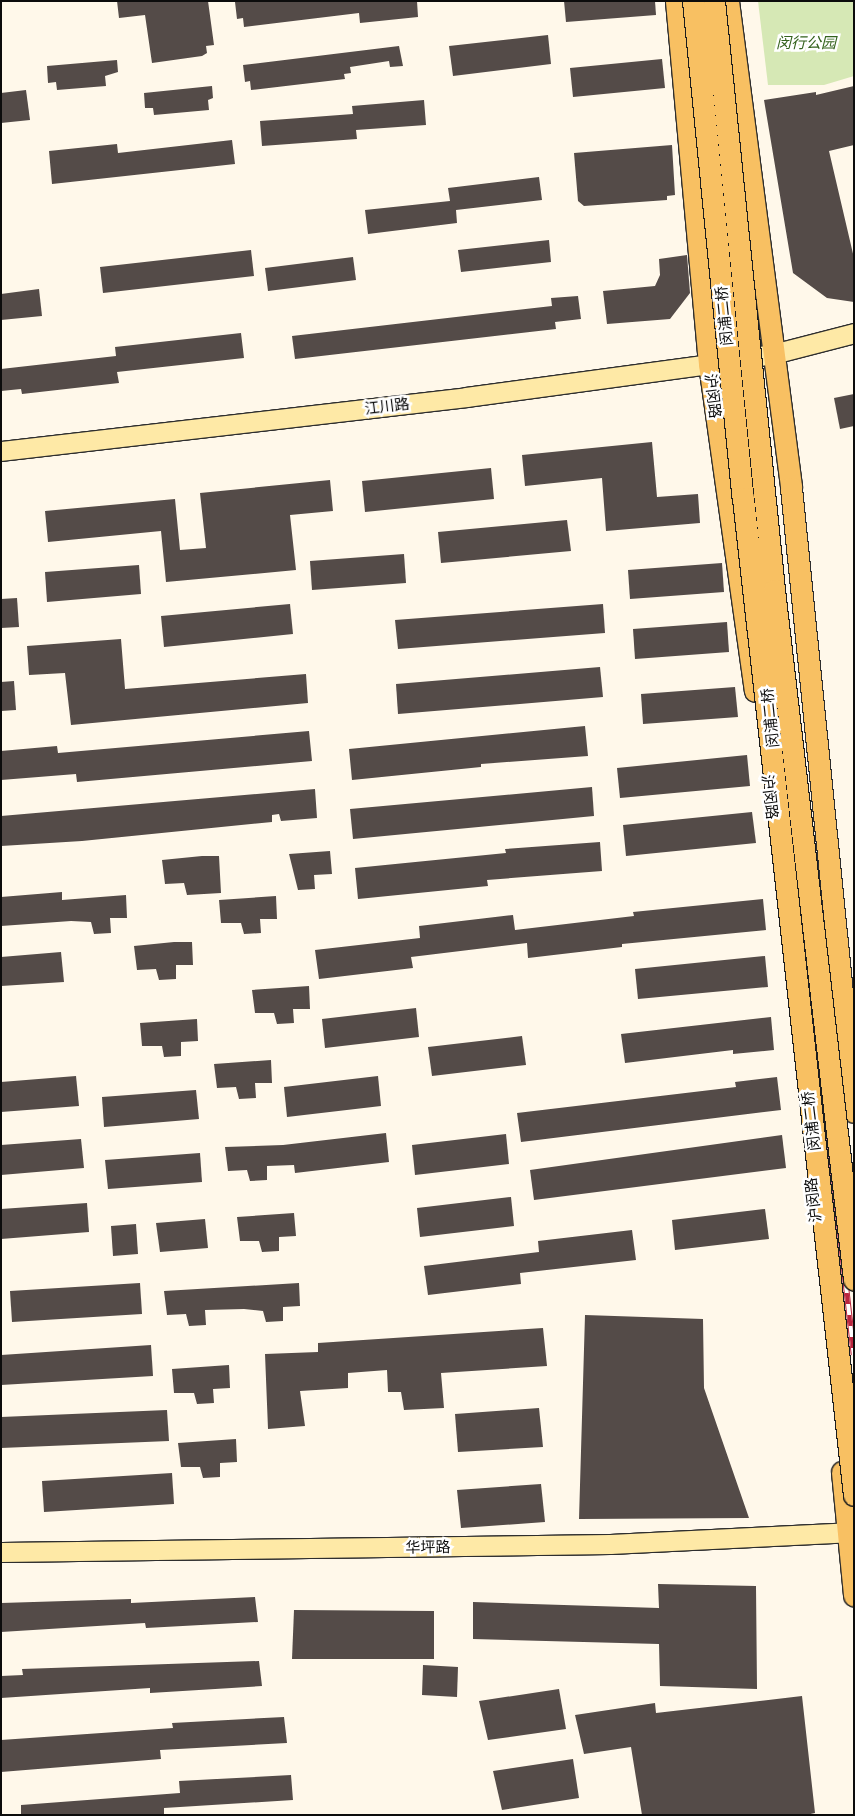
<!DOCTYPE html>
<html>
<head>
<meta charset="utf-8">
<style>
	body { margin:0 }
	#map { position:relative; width:855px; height:1816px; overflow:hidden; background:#fff8ea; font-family:"Libre Baskerville","Noto Sans SC",serif }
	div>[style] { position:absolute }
	.green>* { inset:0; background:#d6e8b5 }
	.building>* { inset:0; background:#544b48 }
	.roads { filter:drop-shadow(1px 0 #2e2e2e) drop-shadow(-1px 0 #2e2e2e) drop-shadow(0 1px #2e2e2e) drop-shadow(0 -1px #2e2e2e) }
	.secondary>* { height:19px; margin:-9.5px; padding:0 9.5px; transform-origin:9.5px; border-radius:9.5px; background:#fee9a6 }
	.primary>* { height:21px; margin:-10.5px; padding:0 10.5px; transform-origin:10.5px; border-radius:10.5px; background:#f8c062 }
	.rail>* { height:5.5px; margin-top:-2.75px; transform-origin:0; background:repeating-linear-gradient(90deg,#fff 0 11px,#ba253f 0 22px); box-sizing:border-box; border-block:1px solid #ba253f }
	.bridges { filter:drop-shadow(1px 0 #1d1d1d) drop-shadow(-1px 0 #1d1d1d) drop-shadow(0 1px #1d1d1d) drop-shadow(0 -1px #1d1d1d) }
	.primary-bridge>* { height:21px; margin:-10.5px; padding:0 10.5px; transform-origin:10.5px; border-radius:10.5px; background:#f8c062 }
	span { translate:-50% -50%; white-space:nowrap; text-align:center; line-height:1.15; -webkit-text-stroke:5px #fff; paint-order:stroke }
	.park-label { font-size:15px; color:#34621d; font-style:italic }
	.street-label { font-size:15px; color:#0c0c0c }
	.frame { position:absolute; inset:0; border:2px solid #0c0c0c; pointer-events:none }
</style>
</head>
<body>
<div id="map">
	<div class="green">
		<div style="clip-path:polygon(758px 1px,854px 1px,854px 76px,824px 85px,768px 85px)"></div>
	</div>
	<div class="building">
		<div style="clip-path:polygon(117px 1px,208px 1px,214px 45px,206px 46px,207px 53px,202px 56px,152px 63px,145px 15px,119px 18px)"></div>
		<div style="clip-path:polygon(242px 1px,417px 1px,418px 17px,360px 23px,359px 13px,244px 27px,243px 18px,237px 19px,235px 2px)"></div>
		<div style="clip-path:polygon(564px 1px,655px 1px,656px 15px,566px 22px)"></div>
		<div style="clip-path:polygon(548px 35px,551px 64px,453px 76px,449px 46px)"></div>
		<div style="clip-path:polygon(399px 46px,403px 66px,390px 67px,389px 61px,350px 67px,351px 73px,344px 74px,345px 79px,251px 90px,250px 81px,245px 82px,243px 65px)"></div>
		<div style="clip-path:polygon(662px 59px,665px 88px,573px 97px,570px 68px)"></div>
		<div style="clip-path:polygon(117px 60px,118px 72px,105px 76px,106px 86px,57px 90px,56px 82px,48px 83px,47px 66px)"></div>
		<div style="clip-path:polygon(212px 86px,213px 98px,208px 100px,209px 110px,154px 115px,153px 108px,145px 108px,144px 93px)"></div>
		<div style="clip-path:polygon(854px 86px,854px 145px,829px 151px,854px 258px,854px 302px,827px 298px,793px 273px,764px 100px,816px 92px,816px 95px)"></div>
		<div style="clip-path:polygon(26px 90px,30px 120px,1px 123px,1px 93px)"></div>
		<div style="clip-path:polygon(424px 100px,426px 125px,356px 130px,357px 139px,262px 146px,260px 121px,353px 114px,352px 106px)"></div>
		<div style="clip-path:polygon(232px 140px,235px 164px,52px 184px,49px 151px,117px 144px,118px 153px)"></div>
		<div style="clip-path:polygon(672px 145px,675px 195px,667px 196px,667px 200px,584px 206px,578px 201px,574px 153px)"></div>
		<div style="clip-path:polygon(539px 177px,542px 200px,456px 210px,457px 223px,368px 234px,365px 210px,450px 201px,448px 188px)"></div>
		<div style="clip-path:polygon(549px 240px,551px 262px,461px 272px,458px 250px)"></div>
		<div style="clip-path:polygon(251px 250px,254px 276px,103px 293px,100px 267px)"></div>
		<div style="clip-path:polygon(687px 255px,690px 293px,670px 319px,607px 324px,603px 291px,655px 286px,660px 275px,659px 259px)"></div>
		<div style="clip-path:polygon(353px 257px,356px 280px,268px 291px,265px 268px)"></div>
		<div style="clip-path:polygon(39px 289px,42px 316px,1px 320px,1px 294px)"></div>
		<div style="clip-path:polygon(578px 296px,581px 319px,555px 322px,556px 329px,295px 359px,292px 336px,552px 306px,551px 298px)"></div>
		<div style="clip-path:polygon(241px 333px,244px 358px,117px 372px,119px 383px,22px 394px,21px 389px,1px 391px,1px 369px,116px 356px,115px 347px)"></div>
		<div style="clip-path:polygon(854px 394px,854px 426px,840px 429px,834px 398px)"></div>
		<div style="clip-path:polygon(652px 442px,657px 497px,698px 494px,700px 523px,606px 531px,602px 478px,525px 486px,522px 455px)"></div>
		<div style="clip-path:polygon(491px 468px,494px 499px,365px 512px,362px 481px)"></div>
		<div style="clip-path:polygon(330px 480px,333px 511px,290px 515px,296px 570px,166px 582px,161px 531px,48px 542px,45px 511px,175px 499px,180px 550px,206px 548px,200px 493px)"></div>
		<div style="clip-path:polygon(567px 520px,571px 551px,441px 563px,438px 532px)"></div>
		<div style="clip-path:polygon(404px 554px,406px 583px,312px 590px,310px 561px)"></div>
		<div style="clip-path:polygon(722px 563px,724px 592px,630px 599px,628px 570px)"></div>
		<div style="clip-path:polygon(139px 565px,141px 594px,47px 602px,45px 572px)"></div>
		<div style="clip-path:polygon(17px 598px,19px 627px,1px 628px,1px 599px)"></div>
		<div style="clip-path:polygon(290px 604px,293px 634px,164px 647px,161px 616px)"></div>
		<div style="clip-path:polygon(603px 604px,605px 633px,398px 649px,395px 620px)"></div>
		<div style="clip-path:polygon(727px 622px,729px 652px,635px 659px,633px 629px)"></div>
		<div style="clip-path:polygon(121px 639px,125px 689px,306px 674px,308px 703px,71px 725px,65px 673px,29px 675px,27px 646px)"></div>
		<div style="clip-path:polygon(600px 667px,603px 697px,398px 714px,396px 684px)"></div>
		<div style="clip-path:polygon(14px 681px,16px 710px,1px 711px,1px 682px)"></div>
		<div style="clip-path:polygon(735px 687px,738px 717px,643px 724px,641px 694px)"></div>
		<div style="clip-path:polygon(585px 726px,588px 756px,481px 764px,481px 767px,352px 780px,349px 749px)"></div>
		<div style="clip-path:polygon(309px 731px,312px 761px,77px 782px,76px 774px,1px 780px,1px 751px,57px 746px,58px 753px)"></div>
		<div style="clip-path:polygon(747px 755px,750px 786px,620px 798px,617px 768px)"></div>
		<div style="clip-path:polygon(592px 787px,594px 816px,353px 839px,350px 809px)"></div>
		<div style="clip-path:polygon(315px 789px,317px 818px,281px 821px,279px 814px,272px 815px,272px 822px,82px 841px,1px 846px,1px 816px)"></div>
		<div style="clip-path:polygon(752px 812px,756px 843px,626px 856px,623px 825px)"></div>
		<div style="clip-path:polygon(600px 842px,602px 871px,487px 880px,488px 886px,358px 899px,355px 868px,506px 853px,505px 849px)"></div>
		<div style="clip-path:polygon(330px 851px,332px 874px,314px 875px,315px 889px,298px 890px,289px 854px)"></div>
		<div style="clip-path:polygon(202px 856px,219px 856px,221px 893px,187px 895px,184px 883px,165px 884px,162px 860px)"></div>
		<div style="clip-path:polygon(62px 892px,62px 900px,126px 895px,127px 918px,110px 918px,111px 933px,94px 934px,91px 922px,71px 921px,1px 926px,1px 897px)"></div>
		<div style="clip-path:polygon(276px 896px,277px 919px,260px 919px,261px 933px,244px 934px,241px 923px,221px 923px,219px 900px)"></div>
		<div style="clip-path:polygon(763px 899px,766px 930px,622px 944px,622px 947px,528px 958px,527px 943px,411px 957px,413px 968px,319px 979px,315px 950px,420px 938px,419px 926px,513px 915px,515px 930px,634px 916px,633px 912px)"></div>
		<div style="clip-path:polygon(174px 942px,192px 942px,193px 965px,176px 965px,176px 979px,159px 980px,156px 969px,137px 970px,134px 946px)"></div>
		<div style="clip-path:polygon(61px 952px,64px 982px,1px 986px,1px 957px)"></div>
		<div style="clip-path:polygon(765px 956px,768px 987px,638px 999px,635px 969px)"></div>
		<div style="clip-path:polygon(309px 986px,310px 1009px,293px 1009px,294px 1023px,277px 1024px,274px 1013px,255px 1013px,252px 990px)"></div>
		<div style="clip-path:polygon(416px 1008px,419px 1037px,325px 1048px,322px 1019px)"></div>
		<div style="clip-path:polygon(771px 1017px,774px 1050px,733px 1054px,733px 1050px,625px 1063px,621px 1034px)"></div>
		<div style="clip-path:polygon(197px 1019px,198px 1041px,181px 1042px,181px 1056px,164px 1057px,162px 1046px,142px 1046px,140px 1023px)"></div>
		<div style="clip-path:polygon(522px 1036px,526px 1065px,432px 1076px,428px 1047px)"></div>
		<div style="clip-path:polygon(271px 1060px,272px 1083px,255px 1083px,256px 1098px,239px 1099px,236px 1087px,217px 1088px,214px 1064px)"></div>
		<div style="clip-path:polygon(76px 1076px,79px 1106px,1px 1112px,1px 1082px)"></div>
		<div style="clip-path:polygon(378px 1076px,381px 1106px,287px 1117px,284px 1087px)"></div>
		<div style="clip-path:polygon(777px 1077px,781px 1110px,521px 1142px,517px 1113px,736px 1087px,735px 1082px)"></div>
		<div style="clip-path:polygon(196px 1090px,199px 1119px,104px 1127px,102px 1097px)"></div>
		<div style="clip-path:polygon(386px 1133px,389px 1162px,295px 1173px,294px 1165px,267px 1166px,267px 1180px,250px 1181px,247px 1170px,228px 1171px,225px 1147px,283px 1145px)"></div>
		<div style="clip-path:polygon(506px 1134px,509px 1164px,415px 1175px,412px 1145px)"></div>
		<div style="clip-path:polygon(782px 1135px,786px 1168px,534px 1200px,530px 1170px)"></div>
		<div style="clip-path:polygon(81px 1139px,84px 1168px,1px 1175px,1px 1145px)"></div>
		<div style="clip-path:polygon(200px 1153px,202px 1182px,108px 1189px,105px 1160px)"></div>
		<div style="clip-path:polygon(511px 1197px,514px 1226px,420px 1237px,417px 1208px)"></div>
		<div style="clip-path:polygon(87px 1203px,89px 1232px,1px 1239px,1px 1209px)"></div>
		<div style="clip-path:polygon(765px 1209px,769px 1239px,675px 1250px,672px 1220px)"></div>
		<div style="clip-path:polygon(294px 1213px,296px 1236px,279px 1237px,279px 1251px,262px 1252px,259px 1241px,240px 1241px,237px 1217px)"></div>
		<div style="clip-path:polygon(205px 1219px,208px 1248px,160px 1252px,156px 1223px)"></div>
		<div style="clip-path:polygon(136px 1224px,138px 1254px,113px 1256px,111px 1226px)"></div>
		<div style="clip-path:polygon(632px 1230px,636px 1260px,520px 1273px,521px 1284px,428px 1295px,424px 1266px,539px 1252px,538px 1241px)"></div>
		<div style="clip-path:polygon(140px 1283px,142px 1314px,12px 1322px,10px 1291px)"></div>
		<div style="clip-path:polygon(299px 1283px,300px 1306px,283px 1307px,283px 1321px,266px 1322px,263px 1311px,244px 1309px,205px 1310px,206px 1325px,189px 1326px,186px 1314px,167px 1315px,164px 1291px)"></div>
		<div style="clip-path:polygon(585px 1315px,703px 1319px,704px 1388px,749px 1518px,579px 1519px)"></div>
		<div style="clip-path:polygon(543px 1328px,547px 1366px,441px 1373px,444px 1408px,404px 1410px,401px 1392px,388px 1392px,387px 1370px,348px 1373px,348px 1388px,300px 1391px,305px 1426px,268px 1429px,265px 1354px,318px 1352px,318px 1343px)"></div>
		<div style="clip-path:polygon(151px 1345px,153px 1376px,1px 1385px,1px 1355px)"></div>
		<div style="clip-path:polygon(229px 1365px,230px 1388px,213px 1389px,214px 1403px,197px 1404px,194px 1393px,174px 1393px,172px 1369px)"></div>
		<div style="clip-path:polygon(539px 1408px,543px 1447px,458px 1452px,455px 1414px)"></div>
		<div style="clip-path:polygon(167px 1410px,169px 1441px,1px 1448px,1px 1417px)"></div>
		<div style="clip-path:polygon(236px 1439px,237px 1462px,220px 1463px,220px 1477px,203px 1478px,200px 1467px,181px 1467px,178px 1443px)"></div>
		<div style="clip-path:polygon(172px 1473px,174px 1504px,44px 1512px,42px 1481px)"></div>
		<div style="clip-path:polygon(541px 1484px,545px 1522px,461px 1528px,457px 1490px)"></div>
		<div style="clip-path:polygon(658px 1584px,756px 1586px,757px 1689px,660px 1686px,659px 1644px,473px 1639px,473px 1602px,659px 1608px)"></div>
		<div style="clip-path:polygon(255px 1597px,258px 1622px,146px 1628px,145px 1623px,1px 1632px,1px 1603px,131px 1599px,131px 1603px)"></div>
		<div style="clip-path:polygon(294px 1610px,434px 1611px,434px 1659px,292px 1659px)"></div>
		<div style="clip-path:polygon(259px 1661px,262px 1686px,150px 1693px,150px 1688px,1px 1698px,1px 1676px,23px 1675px,22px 1669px)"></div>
		<div style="clip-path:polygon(423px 1665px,458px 1667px,457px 1697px,422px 1695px)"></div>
		<div style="clip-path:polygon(559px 1689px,566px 1729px,488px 1740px,479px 1701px)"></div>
		<div style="clip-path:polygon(802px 1696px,815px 1813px,806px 1815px,642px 1815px,631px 1747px,584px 1754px,575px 1715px,655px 1703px,656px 1713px)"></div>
		<div style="clip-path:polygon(284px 1717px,287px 1743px,160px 1750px,161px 1759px,1px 1772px,1px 1740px,173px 1728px,172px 1723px)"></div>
		<div style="clip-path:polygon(573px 1759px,579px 1798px,502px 1810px,493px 1771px)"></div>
		<div style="clip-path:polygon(291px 1775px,293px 1800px,164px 1808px,164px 1815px,21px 1815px,21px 1805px,180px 1793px,179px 1781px)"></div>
	</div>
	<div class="roads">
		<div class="secondary">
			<div style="left:1px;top:451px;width:468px;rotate:-6.6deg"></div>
			<div style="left:466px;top:397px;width:245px;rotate:-7.7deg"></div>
			<div style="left:709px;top:364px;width:65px;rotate:-8.9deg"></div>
			<div style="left:773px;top:354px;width:84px;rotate:-14.5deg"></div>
			<div style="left:1px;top:1552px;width:609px;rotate:-0.75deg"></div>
			<div style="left:610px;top:1544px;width:244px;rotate:-2.8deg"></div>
		</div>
		<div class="primary">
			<div style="left:676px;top:1px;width:364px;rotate:84.8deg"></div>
			<div style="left:709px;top:364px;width:330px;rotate:82deg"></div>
			<div style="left:728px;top:1px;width:491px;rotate:82.6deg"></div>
			<div style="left:791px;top:488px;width:627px;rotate:84.23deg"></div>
			<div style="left:842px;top:1472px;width:124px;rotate:84.4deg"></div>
		</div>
	</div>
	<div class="rail">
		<div style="left:699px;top:1px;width:586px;rotate:84.22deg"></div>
		<div style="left:758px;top:584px;width:865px;rotate:83.63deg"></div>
		<div style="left:708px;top:1px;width:585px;rotate:84.21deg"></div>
		<div style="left:767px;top:583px;width:777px;rotate:83.57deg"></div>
	</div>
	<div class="bridges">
		<div class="primary-bridge">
			<div style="left:693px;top:1px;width:500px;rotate:84.3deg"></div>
			<div style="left:743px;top:498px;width:1003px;rotate:83.65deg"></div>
			<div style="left:714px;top:1px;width:592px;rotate:84.18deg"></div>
			<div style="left:774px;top:590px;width:694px;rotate:83.38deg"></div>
		</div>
	</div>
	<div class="park-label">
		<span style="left:806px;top:43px">闵行公园</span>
	</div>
	<div class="street-label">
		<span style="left:724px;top:316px;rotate:-96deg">闵浦二桥</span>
		<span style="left:713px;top:396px;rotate:83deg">沪闵路</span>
		<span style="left:387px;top:406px;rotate:-7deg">江川路</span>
		<span style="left:770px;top:718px;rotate:-96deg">闵浦二桥</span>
		<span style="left:770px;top:797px;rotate:83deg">沪闵路</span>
		<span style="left:811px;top:1121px;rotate:-97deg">闵浦二桥</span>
		<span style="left:813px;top:1200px;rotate:-97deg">沪闵路</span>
		<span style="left:428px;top:1547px;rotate:-1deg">华坪路</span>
	</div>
	<div class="frame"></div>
</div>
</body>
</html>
